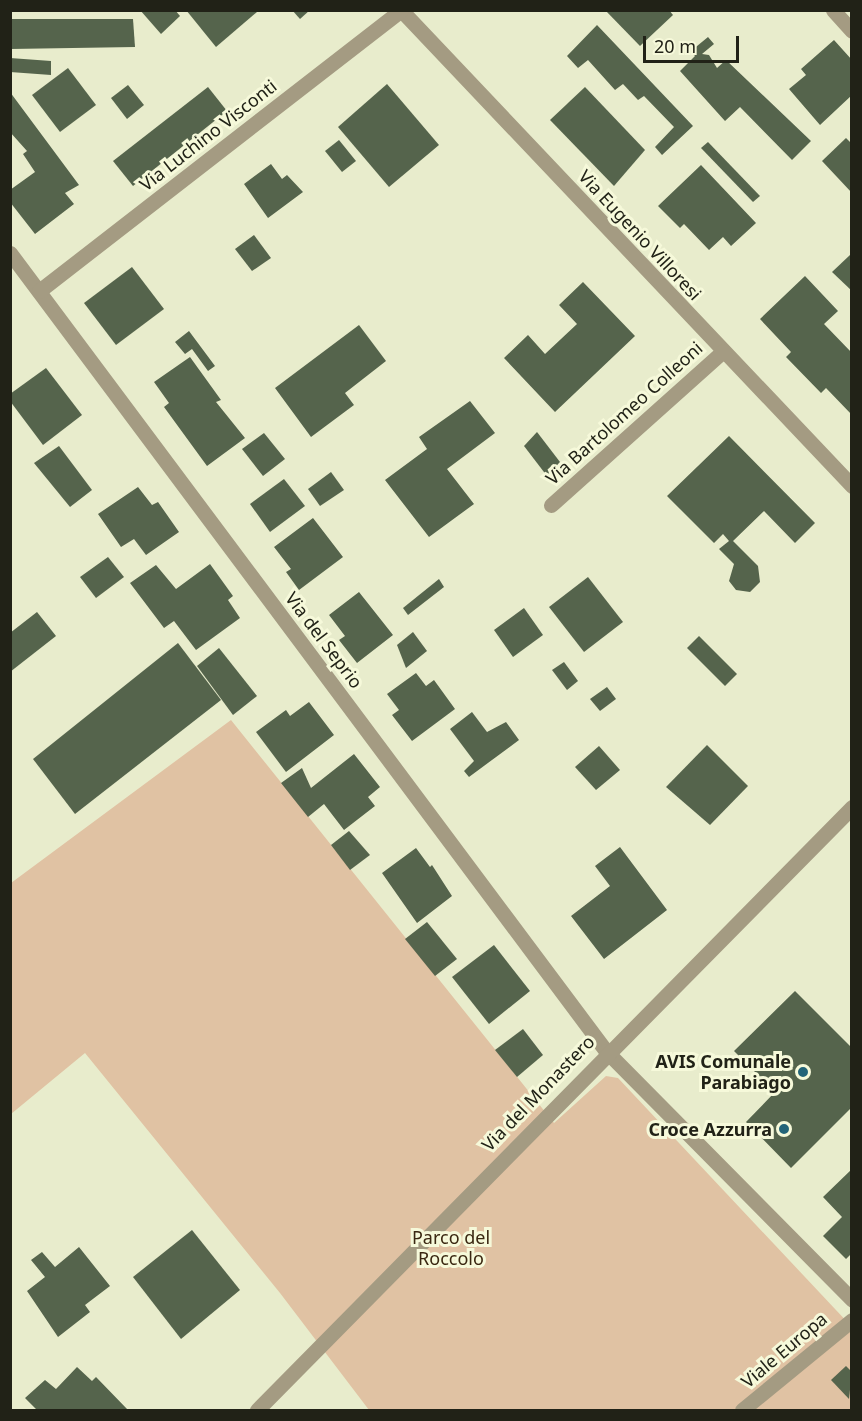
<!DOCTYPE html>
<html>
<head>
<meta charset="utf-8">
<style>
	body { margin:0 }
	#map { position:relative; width:862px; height:1421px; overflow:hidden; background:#e8eccc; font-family:"Noto Sans",sans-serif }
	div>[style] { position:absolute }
	.green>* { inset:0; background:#e0c2a3 }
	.building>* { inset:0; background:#55644c }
	.minor>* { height:15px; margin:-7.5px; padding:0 7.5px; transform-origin:7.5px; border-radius:7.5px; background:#a49b82 }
	.tertiary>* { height:15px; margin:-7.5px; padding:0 7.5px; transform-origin:7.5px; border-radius:7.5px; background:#a49b82 }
	.dots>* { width:16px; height:16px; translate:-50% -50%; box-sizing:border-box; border:3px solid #f6f9da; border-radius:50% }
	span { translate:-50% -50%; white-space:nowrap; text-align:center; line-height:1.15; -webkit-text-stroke:6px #f6f9da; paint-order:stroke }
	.street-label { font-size:18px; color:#212217 }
	.poi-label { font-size:18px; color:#212217; font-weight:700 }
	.right { translate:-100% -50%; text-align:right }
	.park-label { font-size:18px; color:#3a2711 }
	.frame { position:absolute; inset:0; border:12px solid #212217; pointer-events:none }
	.scale { position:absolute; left:643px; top:36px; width:96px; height:27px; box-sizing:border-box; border:3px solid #212217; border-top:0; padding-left:8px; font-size:18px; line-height:21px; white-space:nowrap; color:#212217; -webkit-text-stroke:4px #f6f9da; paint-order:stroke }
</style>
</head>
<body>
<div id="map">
	<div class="green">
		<div style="clip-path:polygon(231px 720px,554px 1123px,606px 1076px,618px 1078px,851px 1326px,851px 1410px,369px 1410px,280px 1293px,85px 1053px,11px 1114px,11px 883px)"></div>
	</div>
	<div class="building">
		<div style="clip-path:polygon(140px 10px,175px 10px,180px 16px,161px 34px)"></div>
		<div style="clip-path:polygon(186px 10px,255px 10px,257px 12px,216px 47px)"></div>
		<div style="clip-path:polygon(292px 10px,310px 10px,300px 19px)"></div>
		<div style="clip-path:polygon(605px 10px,669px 10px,673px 15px,640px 46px)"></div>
		<div style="clip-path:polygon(10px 19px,133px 19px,135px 47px,10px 49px)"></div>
		<div style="clip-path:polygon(597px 25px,693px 126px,662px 155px,655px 147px,674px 127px,644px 96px,638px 100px,623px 84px,615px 90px,588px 60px,578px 68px,567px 56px)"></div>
		<div style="clip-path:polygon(708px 37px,714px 44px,702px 54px,709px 55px,717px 68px,726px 60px,811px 141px,792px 160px,740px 107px,725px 121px,680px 71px,695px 56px,691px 51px)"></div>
		<div style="clip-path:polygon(834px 40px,852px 60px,852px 95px,820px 125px,789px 89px,806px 75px,801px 69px)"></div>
		<div style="clip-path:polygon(10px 58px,51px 61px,51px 75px,10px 72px)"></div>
		<div style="clip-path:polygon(68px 68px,96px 105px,60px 132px,32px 95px)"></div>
		<div style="clip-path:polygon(387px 84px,439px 145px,389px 187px,338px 127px)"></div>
		<div style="clip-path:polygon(128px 85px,144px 105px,127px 119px,111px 98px)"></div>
		<div style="clip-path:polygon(208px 87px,227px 111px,133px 186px,113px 161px)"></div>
		<div style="clip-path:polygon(585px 87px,645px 150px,614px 186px,550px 120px)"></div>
		<div style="clip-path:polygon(10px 92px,79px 185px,65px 193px,74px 204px,35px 234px,10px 202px,10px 190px,35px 172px,23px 154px,27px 151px,10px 132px)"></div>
		<div style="clip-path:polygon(846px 138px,852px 144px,852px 193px,822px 161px)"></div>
		<div style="clip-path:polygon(339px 140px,356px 161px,342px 172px,325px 151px)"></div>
		<div style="clip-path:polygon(708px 142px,760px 196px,753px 202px,701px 148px)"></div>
		<div style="clip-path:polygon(271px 164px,282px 179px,287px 175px,303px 192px,268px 218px,244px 184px)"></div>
		<div style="clip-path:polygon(701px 165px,756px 223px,731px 246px,723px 237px,709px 250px,684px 224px,680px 228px,658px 206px)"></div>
		<div style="clip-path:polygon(254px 235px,271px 258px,252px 271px,235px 249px)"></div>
		<div style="clip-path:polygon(850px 255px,852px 257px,852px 291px,832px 272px)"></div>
		<div style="clip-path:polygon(132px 267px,164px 309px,116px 345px,84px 303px)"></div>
		<div style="clip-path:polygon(805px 276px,838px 311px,824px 324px,852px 353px,852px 415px,826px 388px,821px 393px,786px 357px,791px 352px,760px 319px)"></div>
		<div style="clip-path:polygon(583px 282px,635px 336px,555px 412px,504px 358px,528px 335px,545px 354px,577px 324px,559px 305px)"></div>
		<div style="clip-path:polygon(359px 325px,386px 361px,345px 393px,354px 405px,311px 437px,275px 388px)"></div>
		<div style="clip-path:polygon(189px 331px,215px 366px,208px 371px,192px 349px,185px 354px,175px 342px)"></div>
		<div style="clip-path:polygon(190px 357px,221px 400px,216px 402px,245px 438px,207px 466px,164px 407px,169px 403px,154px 382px)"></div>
		<div style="clip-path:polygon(46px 368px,82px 415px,43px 445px,10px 401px,10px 394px)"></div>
		<div style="clip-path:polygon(470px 401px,495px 433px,447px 469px,474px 504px,429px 537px,385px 480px,427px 449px,419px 437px)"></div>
		<div style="clip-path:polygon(537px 432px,560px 462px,547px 476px,524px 446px)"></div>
		<div style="clip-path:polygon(264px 433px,285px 459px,263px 476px,242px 449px)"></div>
		<div style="clip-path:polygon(729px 436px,815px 523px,795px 543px,764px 511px,733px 541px,758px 566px,760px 582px,750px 592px,736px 590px,729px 581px,734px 564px,719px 549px,729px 541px,723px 534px,714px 543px,667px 496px)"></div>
		<div style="clip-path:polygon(59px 446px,92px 490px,70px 507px,34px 463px)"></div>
		<div style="clip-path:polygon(331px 472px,344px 490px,320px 506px,308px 489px)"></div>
		<div style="clip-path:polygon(284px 479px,305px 506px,270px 532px,250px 504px)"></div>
		<div style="clip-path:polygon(138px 487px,152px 505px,158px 502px,179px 532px,146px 555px,134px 539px,121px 547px,98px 514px)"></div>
		<div style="clip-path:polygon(313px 518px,343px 557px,299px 590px,286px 572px,291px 569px,274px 547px)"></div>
		<div style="clip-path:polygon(108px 557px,124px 577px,96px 598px,80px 577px)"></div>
		<div style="clip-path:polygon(210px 564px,233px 596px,228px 600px,240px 618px,196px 650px,174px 621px,164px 628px,130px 583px,156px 565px,176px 589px)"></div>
		<div style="clip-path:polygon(588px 577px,623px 622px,584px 652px,549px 607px)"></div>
		<div style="clip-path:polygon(439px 579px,444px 587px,408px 615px,403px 608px)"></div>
		<div style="clip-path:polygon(359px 592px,393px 635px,357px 663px,339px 640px,345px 636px,329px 615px)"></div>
		<div style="clip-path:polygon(524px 608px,543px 635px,513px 657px,494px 630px)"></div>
		<div style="clip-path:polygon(37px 612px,56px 636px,10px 672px,10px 633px)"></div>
		<div style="clip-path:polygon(413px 632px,427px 651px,406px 668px,397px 645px)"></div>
		<div style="clip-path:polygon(699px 636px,737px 674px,725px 686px,687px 648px)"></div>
		<div style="clip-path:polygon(178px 643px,221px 700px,75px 814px,33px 759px)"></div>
		<div style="clip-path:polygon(219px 648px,257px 696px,233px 715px,197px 666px)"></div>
		<div style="clip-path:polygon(564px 662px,578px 681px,567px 690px,552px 670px)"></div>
		<div style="clip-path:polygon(416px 673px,426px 686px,434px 680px,455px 709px,412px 741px,392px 715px,399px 710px,387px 694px)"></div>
		<div style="clip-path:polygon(607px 687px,616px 699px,600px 711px,590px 699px)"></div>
		<div style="clip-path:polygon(309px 702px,334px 735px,286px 772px,256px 732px,286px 710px,290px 716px)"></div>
		<div style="clip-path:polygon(472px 712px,487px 732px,506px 722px,519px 740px,469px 777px,464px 771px,474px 761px,450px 729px)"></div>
		<div style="clip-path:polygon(707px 745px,748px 786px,710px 825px,666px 787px)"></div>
		<div style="clip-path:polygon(599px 746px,620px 770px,596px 790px,575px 767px)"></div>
		<div style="clip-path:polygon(354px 754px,380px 787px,368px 797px,375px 806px,344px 830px,324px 804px,308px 817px,281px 783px,302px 768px,311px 788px)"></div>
		<div style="clip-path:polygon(349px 831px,370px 855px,350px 870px,331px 845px)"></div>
		<div style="clip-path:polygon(620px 847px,667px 910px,604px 959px,571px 916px,610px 886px,595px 866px)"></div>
		<div style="clip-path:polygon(416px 848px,430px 867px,432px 865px,452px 896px,417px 923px,382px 873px)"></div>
		<div style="clip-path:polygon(427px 922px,457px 959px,435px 976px,405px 939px)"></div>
		<div style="clip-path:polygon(494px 945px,530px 991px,489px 1024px,452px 977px)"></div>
		<div style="clip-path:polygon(795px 991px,852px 1048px,852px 1107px,791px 1168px,746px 1122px,775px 1092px,734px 1051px)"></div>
		<div style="clip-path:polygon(523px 1029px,543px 1055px,517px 1077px,495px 1050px)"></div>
		<div style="clip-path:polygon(852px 1169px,852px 1253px,846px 1259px,823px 1236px,842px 1217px,823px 1197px)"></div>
		<div style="clip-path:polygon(192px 1230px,240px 1290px,181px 1339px,133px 1277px)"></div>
		<div style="clip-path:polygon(79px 1247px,110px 1286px,85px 1305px,90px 1312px,58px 1337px,27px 1291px,45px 1277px,31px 1260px,42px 1252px,55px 1267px)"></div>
		<div style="clip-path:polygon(846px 1366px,852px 1372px,849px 1399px,831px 1380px)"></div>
		<div style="clip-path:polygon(77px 1367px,92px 1381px,96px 1377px,128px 1410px,37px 1410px,25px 1398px,45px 1380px,56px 1389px)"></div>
	</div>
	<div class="minor">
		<div style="left:401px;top:10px;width:656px;rotate:46.54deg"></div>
		<div style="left:833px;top:10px;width:28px;rotate:48deg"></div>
		<div style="left:10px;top:253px;width:996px;rotate:53.25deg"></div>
		<div style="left:606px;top:1051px;width:350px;rotate:45.3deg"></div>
		<div style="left:39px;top:291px;width:458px;rotate:-37.8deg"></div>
		<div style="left:551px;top:505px;width:231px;rotate:-41.8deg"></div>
		<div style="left:257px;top:1410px;width:847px;rotate:-45.38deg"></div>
	</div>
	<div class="tertiary">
		<div style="left:742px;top:1410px;width:142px;rotate:-39.3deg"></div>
	</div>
	<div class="dots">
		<div style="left:803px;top:1072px;background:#236478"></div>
		<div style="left:784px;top:1129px;background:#236478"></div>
	</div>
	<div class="street-label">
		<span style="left:208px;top:135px;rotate:-38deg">Via Luchino Visconti</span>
		<span style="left:640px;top:235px;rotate:47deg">Via Eugenio Villoresi</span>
		<span style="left:624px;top:413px;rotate:-42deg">Via Bartolomeo Colleoni</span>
		<span style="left:324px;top:640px;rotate:53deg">Via del Seprio</span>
		<span style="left:538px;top:1093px;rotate:-46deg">Via del Monastero</span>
		<span style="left:784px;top:1350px;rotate:-40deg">Viale Europa</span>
	</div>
	<div class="poi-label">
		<span class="right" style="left:791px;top:1072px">AVIS Comunale<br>Parabiago</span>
		<span class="right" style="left:772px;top:1129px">Croce Azzurra</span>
	</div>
	<div class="park-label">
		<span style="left:451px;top:1248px">Parco del<br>Roccolo</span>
	</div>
	<div class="frame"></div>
	<div class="scale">20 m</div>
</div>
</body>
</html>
